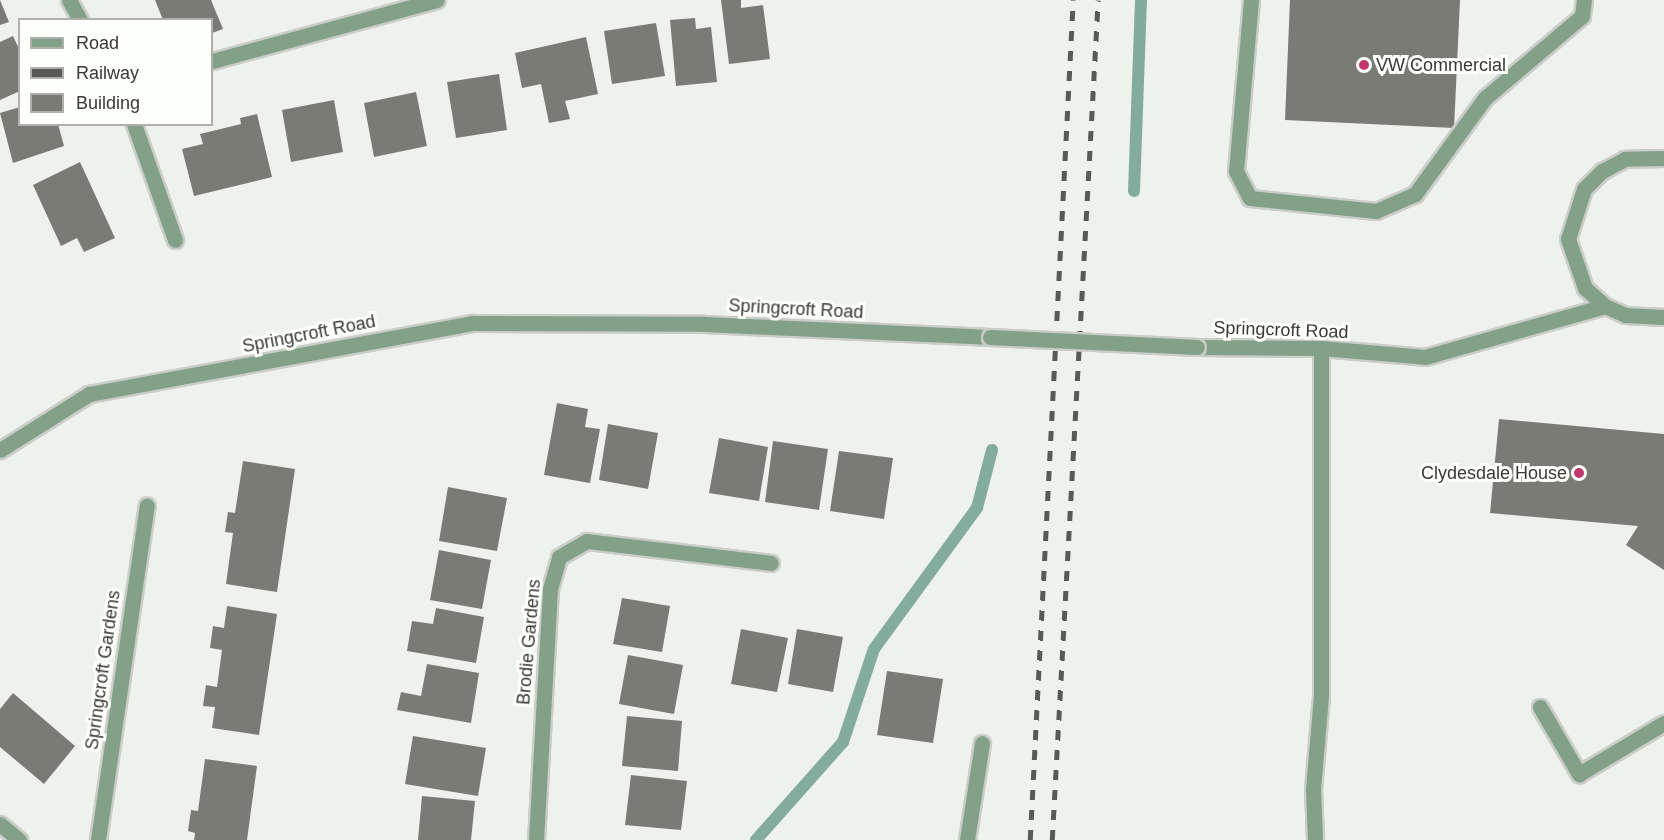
<!DOCTYPE html>
<html>
<head>
<meta charset="utf-8">
<style>
	body { margin:0 }
	#map { position:relative; width:1664px; height:840px; overflow:hidden; background:#eff2ec; font-family:Helvetica,sans-serif }
	div>[style] { position:absolute }
	.stream>* { height:12px; margin:-6px; padding:0 6px; transform-origin:6px; border-radius:6px; background:#83ac9f }
	.building>* { inset:0; background:#7b7b75 }
	.roads { filter:drop-shadow(2px 0 #cbcdc8) drop-shadow(-2px 0 #cbcdc8) drop-shadow(0 2px #cbcdc8) drop-shadow(0 -2px #cbcdc8) }
	.minor>* { height:15px; margin:-7.5px; padding:0 7.5px; transform-origin:7.5px; border-radius:7.5px; background:#83a188 }
	.rail>* { height:4.5px; margin-top:-2.25px; transform-origin:0; background:repeating-linear-gradient(90deg,#585a57 0 10px,transparent 0 20px) }
	.bridges { filter:drop-shadow(2px 0 #cbcdc8) drop-shadow(-2px 0 #cbcdc8) drop-shadow(0 2px #cbcdc8) drop-shadow(0 -2px #cbcdc8) }
	.minor-bridge>* { height:15px; margin:-7.5px; padding:0 7.5px; transform-origin:7.5px; border-radius:7.5px; background:#83a188 }
	.dots>* { width:16px; height:16px; translate:-50% -50%; box-sizing:border-box; border:3px solid #fdfffa; border-radius:50% }
	span { translate:-50% -50%; white-space:nowrap; text-align:center; line-height:1.15; -webkit-text-stroke:6px #fdfffa; paint-order:stroke }
	.poi-label { font-size:18px; color:#393a38 }
	.left { translate:0 -50%; text-align:left }
	.right { translate:-100% -50%; text-align:right }
	.street-label { font-size:18px; color:#393a38 }
	.legend { position:absolute; left:18px; top:18px; width:195px; height:108px; box-sizing:border-box; background:#fdfffa; border:2px solid #afb0ac; margin:0; padding:8px 10px; list-style:none; font-size:18px; color:#393a38 }
	.legend li { display:flex; align-items:center; gap:12px; height:30px }
	.legend b { width:30px; border:2px solid #afb0ac }
</style>
</head>
<body>
<div id="map">
	<div class="stream">
		<div style="left:1134px;top:191px;width:191px;rotate:-87.9deg"></div>
		<div style="left:756px;top:840px;width:131px;rotate:-48.4deg"></div>
		<div style="left:843px;top:742px;width:98px;rotate:-71.6deg"></div>
		<div style="left:874px;top:649px;width:175px;rotate:-53.9deg"></div>
		<div style="left:977px;top:508px;width:60px;rotate:-75.5deg"></div>
	</div>
	<div class="building">
		<div style="clip-path:polygon(0 0,9px 22px,0 25px)"></div>
		<div style="clip-path:polygon(155px 0,211px 0,223px 29px,212px 33px,212px 20px,163px 20px)"></div>
		<div style="clip-path:polygon(721px 0,741px 0,741px 8px,763px 5px,770px 59px,729px 64px)"></div>
		<div style="clip-path:polygon(1290px 0,1460px 0,1454px 128px,1285px 120px)"></div>
		<div style="clip-path:polygon(695px 18px,696px 29px,711px 27px,717px 82px,676px 86px,670px 20px)"></div>
		<div style="clip-path:polygon(656px 23px,665px 76px,612px 84px,604px 31px)"></div>
		<div style="clip-path:polygon(13px 36px,20px 51px,20px 91px,0 100px,0 42px)"></div>
		<div style="clip-path:polygon(586px 37px,598px 94px,565px 101px,570px 119px,549px 123px,541px 84px,522px 88px,515px 53px)"></div>
		<div style="clip-path:polygon(499px 74px,507px 130px,456px 138px,447px 82px)"></div>
		<div style="clip-path:polygon(416px 92px,427px 146px,374px 157px,364px 103px)"></div>
		<div style="clip-path:polygon(334px 100px,343px 152px,291px 162px,282px 110px)"></div>
		<div style="clip-path:polygon(20px 107px,20px 124px,58px 124px,64px 146px,13px 163px,0 113px)"></div>
		<div style="clip-path:polygon(257px 114px,272px 177px,194px 196px,182px 149px,203px 144px,200px 134px,241px 124px,240px 118px)"></div>
		<div style="clip-path:polygon(80px 162px,115px 238px,84px 252px,77px 238px,61px 246px,33px 185px)"></div>
		<div style="clip-path:polygon(557px 403px,588px 409px,585px 427px,600px 429px,590px 483px,544px 475px)"></div>
		<div style="clip-path:polygon(1499px 419px,1664px 434px,1664px 570px,1626px 545px,1638px 526px,1490px 513px)"></div>
		<div style="clip-path:polygon(608px 424px,658px 433px,648px 489px,599px 480px)"></div>
		<div style="clip-path:polygon(719px 438px,768px 447px,759px 501px,709px 493px)"></div>
		<div style="clip-path:polygon(773px 441px,828px 449px,819px 510px,765px 502px)"></div>
		<div style="clip-path:polygon(839px 451px,893px 458px,884px 519px,830px 511px)"></div>
		<div style="clip-path:polygon(243px 461px,295px 469px,277px 592px,226px 584px,233px 533px,225px 532px,228px 512px,235px 513px)"></div>
		<div style="clip-path:polygon(448px 487px,507px 498px,497px 551px,439px 541px)"></div>
		<div style="clip-path:polygon(439px 550px,491px 560px,482px 609px,430px 600px)"></div>
		<div style="clip-path:polygon(622px 598px,670px 606px,662px 652px,613px 644px)"></div>
		<div style="clip-path:polygon(227px 606px,277px 614px,259px 735px,212px 728px,215px 707px,203px 706px,206px 685px,217px 687px,222px 650px,210px 648px,213px 626px,224px 628px)"></div>
		<div style="clip-path:polygon(436px 608px,484px 617px,476px 663px,407px 651px,412px 621px,433px 624px)"></div>
		<div style="clip-path:polygon(741px 629px,788px 638px,777px 692px,731px 684px)"></div>
		<div style="clip-path:polygon(797px 629px,843px 637px,833px 692px,788px 684px)"></div>
		<div style="clip-path:polygon(628px 655px,683px 665px,674px 714px,619px 704px)"></div>
		<div style="clip-path:polygon(427px 664px,479px 673px,471px 723px,397px 710px,401px 692px,421px 696px)"></div>
		<div style="clip-path:polygon(887px 671px,943px 679px,933px 743px,877px 735px)"></div>
		<div style="clip-path:polygon(13px 693px,75px 746px,44px 784px,0 747px,0 709px)"></div>
		<div style="clip-path:polygon(627px 716px,682px 721px,678px 771px,622px 766px)"></div>
		<div style="clip-path:polygon(413px 736px,486px 748px,478px 796px,405px 784px)"></div>
		<div style="clip-path:polygon(205px 759px,257px 766px,247px 840px,194px 840px,195px 833px,188px 831px,191px 810px,198px 811px)"></div>
		<div style="clip-path:polygon(631px 775px,687px 781px,681px 830px,625px 825px)"></div>
		<div style="clip-path:polygon(422px 796px,475px 801px,471px 840px,418px 840px)"></div>
	</div>
	<div class="roads">
		<div class="minor">
			<div style="left:69px;top:0;width:23px;rotate:61deg"></div>
			<div style="left:1251px;top:0;width:172px;rotate:95deg"></div>
			<div style="left:1236px;top:171px;width:30px;rotate:63deg"></div>
			<div style="left:1250px;top:198px;width:127px;rotate:5.9deg"></div>
			<div style="left:1376px;top:211px;width:43px;rotate:-23.6deg"></div>
			<div style="left:1415px;top:194px;width:119px;rotate:-53.9deg"></div>
			<div style="left:1485px;top:98px;width:127px;rotate:-40.2deg"></div>
			<div style="left:1582px;top:16px;width:16px;rotate:-83deg"></div>
			<div style="left:212px;top:61px;width:233px;rotate:-15.2deg"></div>
			<div style="left:134px;top:124px;width:123px;rotate:70.5deg"></div>
			<div style="left:1664px;top:158px;width:39px;rotate:179deg"></div>
			<div style="left:1625px;top:159px;width:26px;rotate:152deg"></div>
			<div style="left:1602px;top:171px;width:25px;rotate:135deg"></div>
			<div style="left:1584px;top:189px;width:52px;rotate:107.7deg"></div>
			<div style="left:1568px;top:239px;width:52px;rotate:70.9deg"></div>
			<div style="left:1585px;top:288px;width:27px;rotate:42deg"></div>
			<div style="left:1605px;top:306px;width:22px;rotate:24deg"></div>
			<div style="left:1625px;top:315px;width:39px;rotate:3deg"></div>
			<div style="left:1197px;top:347px;width:124px;rotate:0.5deg"></div>
			<div style="left:1321px;top:348px;width:104px;rotate:4.9deg"></div>
			<div style="left:1425px;top:357px;width:187px;rotate:-15.8deg"></div>
			<div style="left:0;top:450px;width:105px;rotate:-32.2deg"></div>
			<div style="left:89px;top:394px;width:390px;rotate:-10.5deg"></div>
			<div style="left:472px;top:323px;width:232px;rotate:0.2deg"></div>
			<div style="left:704px;top:324px;width:286px;rotate:2.6deg"></div>
			<div style="left:1540px;top:707px;width:78px;rotate:59.8deg"></div>
			<div style="left:1579px;top:774px;width:99px;rotate:-31deg"></div>
			<div style="left:0;top:824px;width:25px;rotate:40deg"></div>
			<div style="left:98px;top:840px;width:338px;rotate:-81.7deg"></div>
			<div style="left:536px;top:840px;width:251px;rotate:-86.8deg"></div>
			<div style="left:550px;top:589px;width:33px;rotate:-74deg"></div>
			<div style="left:559px;top:557px;width:32px;rotate:-30deg"></div>
			<div style="left:587px;top:541px;width:185px;rotate:6.8deg"></div>
			<div style="left:967px;top:840px;width:98px;rotate:-81.2deg"></div>
			<div style="left:1315px;top:840px;width:51px;rotate:-92.2deg"></div>
			<div style="left:1313px;top:789px;width:94px;rotate:-85.1deg"></div>
			<div style="left:1321px;top:695px;width:347px;rotate:-90deg"></div>
		</div>
	</div>
	<div class="rail">
		<div style="left:1030px;top:840px;width:841px;rotate:-87.07deg"></div>
		<div style="left:1052px;top:840px;width:841px;rotate:-86.87deg"></div>
	</div>
	<div class="bridges">
		<div class="minor-bridge">
			<div style="left:990px;top:337px;width:207px;rotate:2.8deg"></div>
		</div>
	</div>
	<div class="dots">
		<div style="left:1364px;top:65px;background:#c2366b"></div>
		<div style="left:1579px;top:473px;background:#c2366b"></div>
	</div>
	<div class="poi-label">
		<span class="left" style="left:1376px;top:65px">VW Commercial</span>
		<span class="right" style="left:1567px;top:473px">Clydesdale House</span>
	</div>
	<div class="street-label">
		<span style="left:796px;top:309px;rotate:3deg">Springcroft Road</span>
		<span style="left:1281px;top:330px;rotate:2deg">Springcroft Road</span>
		<span style="left:309px;top:334px;rotate:-11deg">Springcroft Road</span>
		<span style="left:529px;top:642px;rotate:-85deg">Brodie Gardens</span>
		<span style="left:103px;top:670px;rotate:-82deg">Springcroft Gardens</span>
	</div>
	<ul class="legend">
	<li><b style="height:8px;background:#83a188"></b>Road</li>
	<li><b style="height:8px;background:#585a57"></b>Railway</li>
	<li><b style="height:16px;background:#7b7b75"></b>Building</li>
	</ul>
</div>
</body>
</html>
